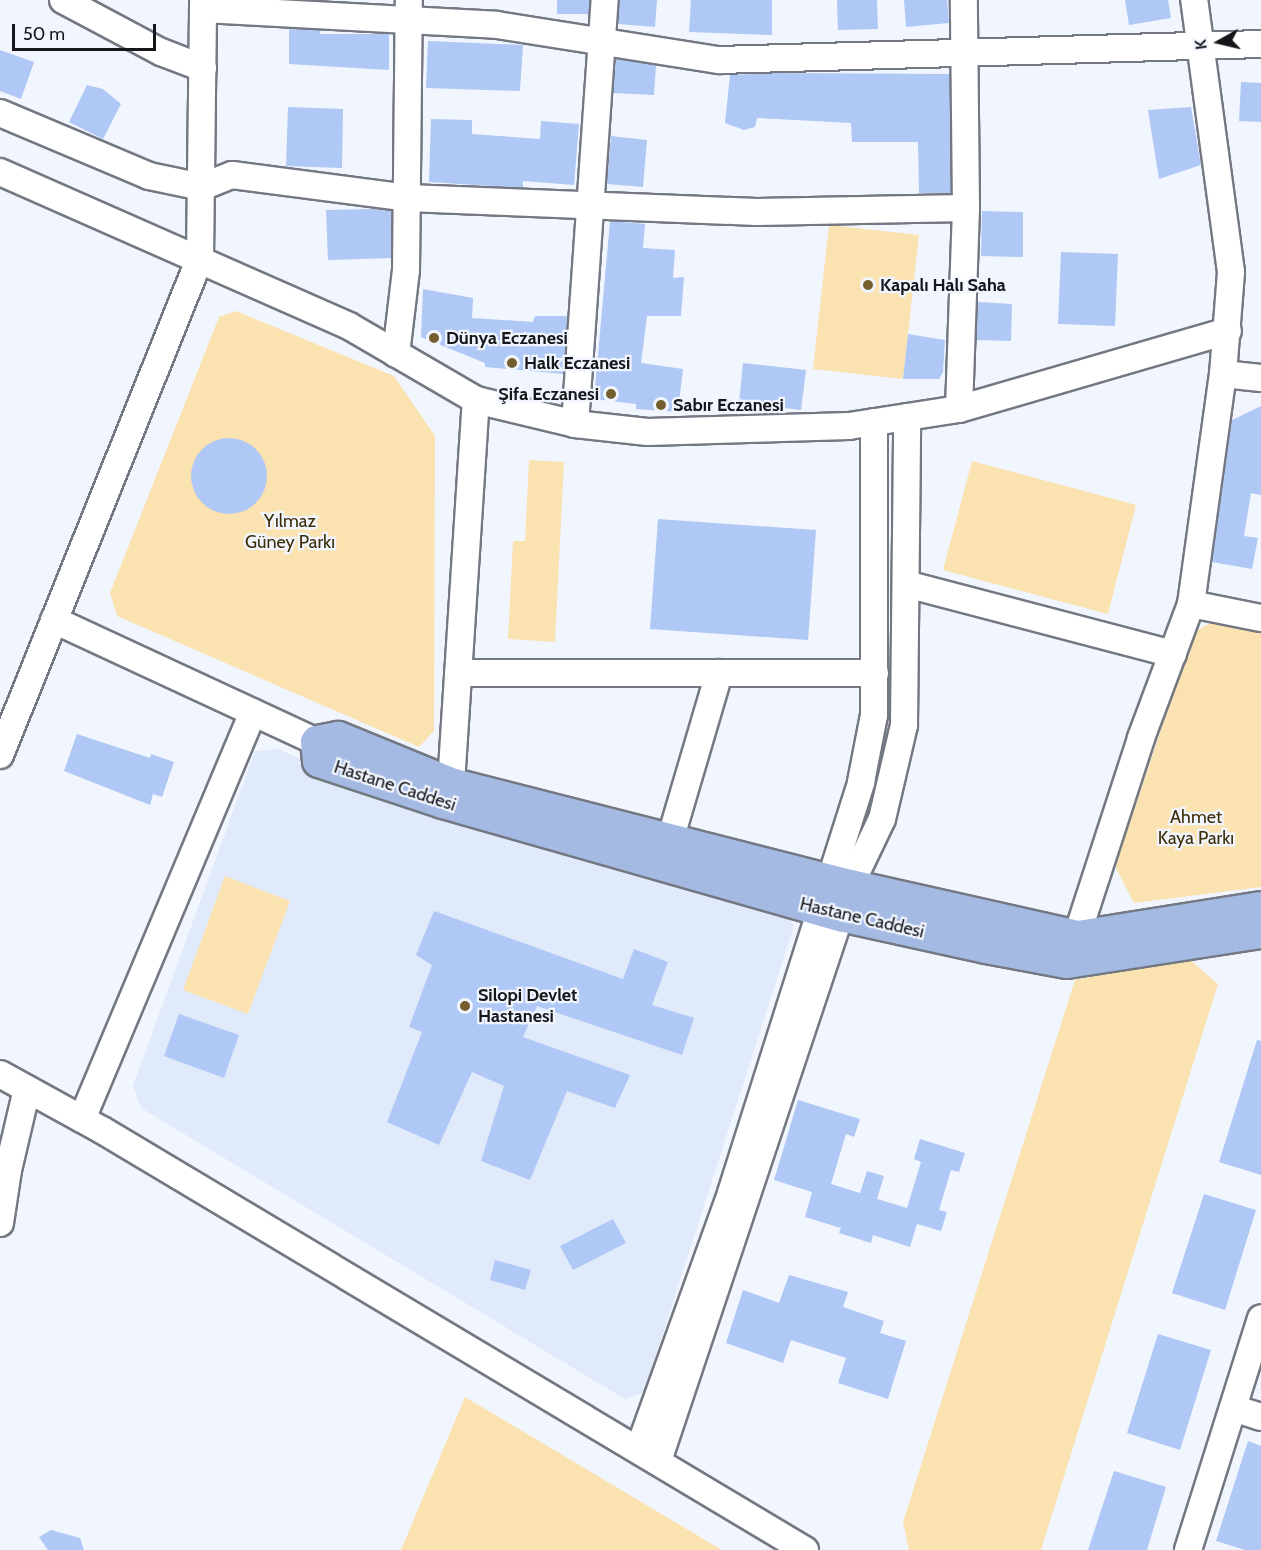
<!DOCTYPE html>
<html>
<head>
<meta charset="utf-8">
<style>
	body { margin:0 }
	#map { position:relative; width:1261px; height:1550px; overflow:hidden; background:#f1f5fe; font-family:Cabin,sans-serif }
	div>[style] { position:absolute }
	.built>* { inset:0; background:#e0eafb }
	.green>* { inset:0; background:#fae2b1 }
	.building>* { inset:0; background:#afc8f5 }
	.round { border-radius:50% }
	.roads { filter:drop-shadow(2px 0 #737882) drop-shadow(-2px 0 #737882) drop-shadow(0 2px #737882) drop-shadow(0 -2px #737882) }
	.minor>* { height:26px; margin:-13px; padding:0 13px; transform-origin:13px; border-radius:13px; background:#fff }
	.major>* { height:32px; margin:-16px; padding:0 16px; transform-origin:16px; border-radius:16px; background:#a4bae3 }
	.dots>* { width:16px; height:16px; translate:-50% -50%; box-sizing:border-box; border:3px solid #f1f5fe; border-radius:50% }
	span { translate:-50% -50%; white-space:nowrap; text-align:center; line-height:1.15; -webkit-text-stroke:4.5px #f1f5fe; paint-order:stroke }
	.poi-label { font-size:18px; color:#14161a; font-weight:700 }
	.left { translate:0 -50%; text-align:left }
	.right { translate:-100% -50%; text-align:right }
	.park-label { font-size:18px; color:#3e2d06 }
	.street-label { font-size:18px; color:#14161a }
	.north { position:absolute; left:1189px; top:12px; width:60px; height:60px; -webkit-text-stroke:4px #f1f5fe; paint-order:stroke; rotate:262deg; font-size:16px; font-weight:700; line-height:24px; text-align:center; color:#14161a }
	.north::after { content:''; display:block; margin:auto; width:21px; height:27px; background:#14161a; clip-path:polygon(50% 0,100% 100%,50% 72%,0 100%) }
	.scale { position:absolute; left:12px; top:24px; width:144px; height:27px; box-sizing:border-box; border:3px solid #14161a; border-top:0; padding-left:8px; font-size:18px; line-height:21px; white-space:nowrap; color:#14161a; -webkit-text-stroke:4px #f1f5fe; paint-order:stroke }
</style>
</head>
<body>
<div id="map">
	<div class="built">
		<div style="clip-path:polygon(278px 749px,444px 820px,786px 910px,794px 926px,644px 1392px,625px 1399px,141px 1108px,133px 1086px,255px 751px)"></div>
	</div>
	<div class="green">
		<div style="clip-path:polygon(829px 225px,919px 235px,903px 379px,813px 369px)"></div>
		<div style="clip-path:polygon(236px 311px,394px 376px,435px 436px,434px 731px,419px 747px,117px 616px,110px 593px,219px 317px)"></div>
		<div style="clip-path:polygon(529px 460px,564px 462px,555px 642px,508px 639px,513px 541px,525px 541px)"></div>
		<div style="clip-path:polygon(972px 461px,1136px 505px,1108px 614px,943px 570px)"></div>
		<div style="clip-path:polygon(1214px 621px,1261px 631px,1261px 887px,1134px 903px,1115px 866px,1194px 632px)"></div>
		<div style="clip-path:polygon(225px 876px,290px 901px,248px 1014px,183px 990px)"></div>
		<div style="clip-path:polygon(1188px 958px,1218px 984px,1041px 1550px,909px 1550px,903px 1522px,1075px 980px)"></div>
		<div style="clip-path:polygon(465px 1397px,722px 1550px,401px 1550px)"></div>
	</div>
	<div class="building">
		<div style="clip-path:polygon(557px 0,590px 0,589px 14px,557px 14px)"></div>
		<div style="clip-path:polygon(620px 0,657px 0,655px 27px,618px 24px)"></div>
		<div style="clip-path:polygon(691px 0,772px 0,772px 35px,689px 32px)"></div>
		<div style="clip-path:polygon(837px 0,877px 0,878px 29px,838px 30px)"></div>
		<div style="clip-path:polygon(904px 0,947px 0,949px 23px,906px 27px)"></div>
		<div style="clip-path:polygon(1125px 0,1168px 0,1171px 18px,1129px 25px)"></div>
		<div style="clip-path:polygon(289px 29px,320px 30px,320px 34px,389px 34px,389px 70px,289px 64px)"></div>
		<div style="clip-path:polygon(428px 41px,523px 45px,520px 91px,426px 88px)"></div>
		<div style="clip-path:polygon(0 50px,34px 62px,21px 99px,0 91px)"></div>
		<div style="clip-path:polygon(616px 59px,656px 65px,654px 95px,613px 93px)"></div>
		<div style="clip-path:polygon(775px 73px,950px 74px,951px 193px,919px 193px,918px 142px,852px 142px,851px 123px,757px 118px,755px 127px,744px 130px,725px 123px,730px 75px)"></div>
		<div style="clip-path:polygon(1241px 82px,1261px 83px,1261px 122px,1239px 121px)"></div>
		<div style="clip-path:polygon(87px 85px,103px 89px,121px 104px,103px 139px,69px 122px)"></div>
		<div style="clip-path:polygon(288px 107px,343px 109px,342px 168px,286px 166px)"></div>
		<div style="clip-path:polygon(1191px 107px,1201px 165px,1159px 179px,1148px 110px)"></div>
		<div style="clip-path:polygon(431px 119px,472px 120px,472px 134px,540px 139px,541px 121px,579px 124px,574px 185px,523px 181px,523px 188px,429px 182px)"></div>
		<div style="clip-path:polygon(611px 136px,647px 140px,643px 187px,607px 184px)"></div>
		<div style="clip-path:polygon(375px 209px,391px 211px,391px 258px,328px 260px,326px 210px)"></div>
		<div style="clip-path:polygon(982px 211px,1023px 212px,1023px 257px,981px 256px)"></div>
		<div style="clip-path:polygon(610px 221px,645px 224px,643px 248px,675px 250px,673px 278px,684px 277px,681px 316px,647px 316px,641px 363px,683px 369px,678px 412px,636px 409px,636px 404px,594px 399px)"></div>
		<div style="clip-path:polygon(1061px 252px,1118px 254px,1115px 326px,1058px 324px)"></div>
		<div style="clip-path:polygon(423px 289px,473px 298px,472px 318px,533px 322px,535px 316px,568px 316px,564px 374px,485px 367px,485px 363px,421px 337px)"></div>
		<div style="clip-path:polygon(978px 302px,1012px 304px,1011px 341px,976px 340px)"></div>
		<div style="clip-path:polygon(908px 334px,945px 340px,943px 372px,939px 379px,903px 379px)"></div>
		<div style="clip-path:polygon(743px 363px,806px 370px,801px 410px,739px 403px)"></div>
		<div style="clip-path:polygon(1261px 406px,1261px 495px,1251px 493px,1244px 536px,1258px 538px,1252px 569px,1212px 562px,1232px 420px)"></div>
		<div class="round" style="left:191px;top:438px;width:76px;height:76px"></div>
		<div style="clip-path:polygon(658px 519px,816px 530px,808px 640px,650px 629px)"></div>
		<div style="clip-path:polygon(77px 734px,150px 758px,151px 754px,174px 762px,162px 797px,153px 794px,150px 805px,64px 771px)"></div>
		<div style="clip-path:polygon(434px 911px,623px 979px,634px 949px,668px 962px,652px 1005px,694px 1018px,682px 1055px,537px 1006px,523px 1037px,630px 1075px,615px 1108px,567px 1091px,530px 1180px,481px 1161px,504px 1086px,472px 1072px,439px 1145px,387px 1122px,422px 1032px,409px 1027px,432px 965px,416px 955px)"></div>
		<div style="clip-path:polygon(179px 1014px,239px 1035px,224px 1078px,164px 1056px)"></div>
		<div style="clip-path:polygon(1257px 1040px,1261px 1041px,1261px 1175px,1219px 1162px)"></div>
		<div style="clip-path:polygon(798px 1100px,860px 1119px,854px 1137px,846px 1134px,831px 1184px,860px 1193px,867px 1171px,884px 1176px,877px 1199px,907px 1208px,921px 1162px,914px 1159px,920px 1139px,965px 1153px,959px 1172px,951px 1170px,939px 1210px,947px 1212px,941px 1231px,917px 1224px,910px 1247px,873px 1235px,871px 1243px,839px 1233px,841px 1228px,805px 1217px,812px 1192px,774px 1180px)"></div>
		<div style="clip-path:polygon(1204px 1194px,1256px 1210px,1225px 1310px,1172px 1293px)"></div>
		<div style="clip-path:polygon(613px 1219px,626px 1243px,573px 1270px,560px 1246px)"></div>
		<div style="clip-path:polygon(495px 1260px,531px 1270px,525px 1290px,490px 1280px)"></div>
		<div style="clip-path:polygon(789px 1275px,848px 1292px,843px 1307px,884px 1321px,880px 1333px,906px 1341px,888px 1399px,838px 1383px,846px 1358px,791px 1340px,783px 1363px,726px 1343px,743px 1290px,779px 1303px)"></div>
		<div style="clip-path:polygon(1158px 1334px,1211px 1350px,1180px 1450px,1127px 1433px)"></div>
		<div style="clip-path:polygon(1248px 1441px,1261px 1446px,1261px 1550px,1245px 1550px,1216px 1541px)"></div>
		<div style="clip-path:polygon(1114px 1471px,1166px 1487px,1147px 1550px,1088px 1550px)"></div>
		<div style="clip-path:polygon(51px 1530px,80px 1538px,84px 1550px,48px 1550px,39px 1537px)"></div>
	</div>
	<div class="roads">
		<div class="minor">
			<div style="left:63px;top:0;width:111px;rotate:28deg"></div>
			<div style="left:161px;top:52px;width:45px;rotate:20.9deg"></div>
			<div style="left:203px;top:9px;width:294px;rotate:3.1deg"></div>
			<div style="left:497px;top:25px;width:225px;rotate:9deg"></div>
			<div style="left:719px;top:60px;width:542px;rotate:-1.69deg"></div>
			<div style="left:0;top:113px;width:162px;rotate:22.9deg"></div>
			<div style="left:149px;top:176px;width:54px;rotate:11.7deg"></div>
			<div style="left:202px;top:187px;width:32px;rotate:-22deg"></div>
			<div style="left:232px;top:175px;width:177px;rotate:7.4deg"></div>
			<div style="left:408px;top:198px;width:349px;rotate:2.3deg"></div>
			<div style="left:757px;top:212px;width:209px;rotate:-1.1deg"></div>
			<div style="left:0;top:172px;width:381px;rotate:23.8deg"></div>
			<div style="left:349px;top:326px;width:147px;rotate:30.2deg"></div>
			<div style="left:476px;top:400px;width:102px;rotate:13.6deg"></div>
			<div style="left:575px;top:424px;width:73px;rotate:6.3deg"></div>
			<div style="left:648px;top:432px;width:201px;rotate:-1.7deg"></div>
			<div style="left:849px;top:426px;width:111px;rotate:-8.8deg"></div>
			<div style="left:959px;top:409px;width:280px;rotate:-16.2deg"></div>
			<div style="left:396px;top:354px;width:85px;rotate:-83.2deg"></div>
			<div style="left:406px;top:270px;width:270px;rotate:-89.4deg"></div>
			<div style="left:1223px;top:374px;width:38px;rotate:6deg"></div>
			<div style="left:959px;top:409px;width:201px;rotate:-88deg"></div>
			<div style="left:966px;top:208px;width:208px;rotate:-90.6deg"></div>
			<div style="left:575px;top:424px;width:425px;rotate:-86deg"></div>
			<div style="left:906px;top:584px;width:276px;rotate:14.7deg"></div>
			<div style="left:1191px;top:604px;width:71px;rotate:11.3deg"></div>
			<div style="left:54px;top:620px;width:290px;rotate:24.9deg"></div>
			<div style="left:458px;top:673px;width:417px"></div>
			<div style="left:0;top:755px;width:536px;rotate:-68.08deg"></div>
			<div style="left:200px;top:258px;width:258px;rotate:-89.3deg"></div>
			<div style="left:444px;top:799px;width:17px;rotate:-65deg"></div>
			<div style="left:451px;top:784px;width:385px;rotate:-86.3deg"></div>
			<div style="left:670px;top:840px;width:174px;rotate:-73.6deg"></div>
			<div style="left:1071px;top:954px;width:227px;rotate:-72deg"></div>
			<div style="left:1141px;top:738px;width:143px;rotate:-69.5deg"></div>
			<div style="left:1191px;top:604px;width:232px;rotate:-82.1deg"></div>
			<div style="left:1223px;top:374px;width:102px;rotate:-85.5deg"></div>
			<div style="left:1231px;top:272px;width:275px;rotate:-97.7deg"></div>
			<div style="left:0;top:1074px;width:116px;rotate:28.8deg"></div>
			<div style="left:102px;top:1130px;width:819px;rotate:30.86deg"></div>
			<div style="left:82px;top:1119px;width:441px;rotate:-67.2deg"></div>
			<div style="left:0;top:1223px;width:54px;rotate:-81.4deg"></div>
			<div style="left:8px;top:1170px;width:83px;rotate:-76.8deg"></div>
			<div style="left:1233px;top:1408px;width:29px;rotate:18deg"></div>
			<div style="left:639px;top:1449px;width:272px;rotate:-70.2deg"></div>
			<div style="left:731px;top:1193px;width:431px;rotate:-72.4deg"></div>
			<div style="left:861px;top:782px;width:68px;rotate:-79deg"></div>
			<div style="left:874px;top:715px;width:293px;rotate:-90deg"></div>
			<div style="left:658px;top:1461px;width:606px;rotate:-71.54deg"></div>
			<div style="left:850px;top:886px;width:74px;rotate:-64.5deg"></div>
			<div style="left:882px;top:819px;width:97px;rotate:-76.8deg"></div>
			<div style="left:904px;top:725px;width:308px;rotate:-89.4deg"></div>
			<div style="left:1188px;top:1550px;width:243px;rotate:-72.5deg"></div>
		</div>
		<div class="major">
			<div style="left:1261px;top:908px;width:185px;rotate:171deg"></div>
			<div style="left:1078px;top:937px;width:234px;rotate:-167.4deg"></div>
			<div style="left:850px;top:886px;width:412px;rotate:-165.7deg"></div>
			<div style="left:451px;top:784px;width:122px;rotate:-157.8deg"></div>
			<div style="left:338px;top:738px;width:21px;rotate:169deg"></div>
			<div style="left:317px;top:742px;width:19px;rotate:84deg"></div>
			<div style="left:319px;top:761px;width:131px;rotate:18.3deg"></div>
			<div style="left:443px;top:802px;width:414px;rotate:15.9deg"></div>
			<div style="left:841px;top:915px;width:148px;rotate:12.4deg"></div>
			<div style="left:986px;top:947px;width:82px;rotate:10.5deg"></div>
			<div style="left:1067px;top:962px;width:196px;rotate:-8.8deg"></div>
		</div>
	</div>
	<div class="dots">
		<div style="left:868px;top:285px;background:#745e2e"></div>
		<div style="left:434px;top:338px;background:#745e2e"></div>
		<div style="left:512px;top:363px;background:#745e2e"></div>
		<div style="left:611px;top:394px;background:#745e2e"></div>
		<div style="left:661px;top:405px;background:#745e2e"></div>
		<div style="left:465px;top:1006px;background:#745e2e"></div>
	</div>
	<div class="poi-label">
		<span class="left" style="left:880px;top:285px">Kapalı Halı Saha</span>
		<span class="left" style="left:446px;top:338px">Dünya Eczanesi</span>
		<span class="left" style="left:524px;top:363px">Halk Eczanesi</span>
		<span class="right" style="left:599px;top:394px">Şifa Eczanesi</span>
		<span class="left" style="left:673px;top:405px">Sabır Eczanesi</span>
		<span class="left" style="left:478px;top:1006px">Silopi Devlet<br>Hastanesi</span>
	</div>
	<div class="park-label">
		<span style="left:290px;top:532px">Yılmaz<br>Güney Parkı</span>
		<span style="left:1196px;top:828px">Ahmet<br>Kaya Parkı</span>
	</div>
	<div class="street-label">
		<span style="left:395px;top:786px;rotate:18deg">Hastane Caddesi</span>
		<span style="left:862px;top:918px;rotate:13deg">Hastane Caddesi</span>
	</div>
	<div class="north">K</div>
	<div class="scale">50 m</div>
</div>
</body>
</html>
